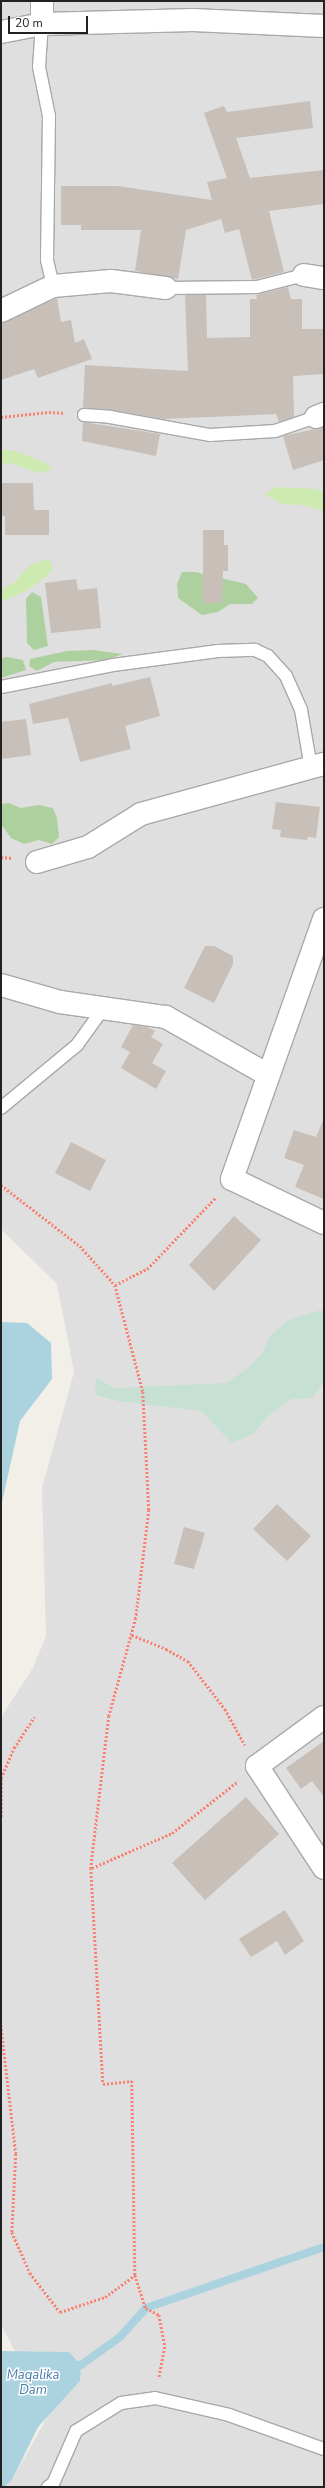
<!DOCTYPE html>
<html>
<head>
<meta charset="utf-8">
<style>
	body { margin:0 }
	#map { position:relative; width:325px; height:2488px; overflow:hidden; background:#f2efe9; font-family:"Nunito Sans",sans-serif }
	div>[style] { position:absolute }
	.residential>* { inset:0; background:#e0dfdf }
	.grass>* { inset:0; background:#cdebb0 }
	.forest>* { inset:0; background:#add19e }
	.wetland>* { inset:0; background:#c6e0d4 }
	.water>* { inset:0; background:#aad3df }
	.stream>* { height:8px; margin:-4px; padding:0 4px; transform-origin:4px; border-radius:4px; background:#aad3df }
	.building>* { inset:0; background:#c7bfb8 }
	.path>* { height:2.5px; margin-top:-1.25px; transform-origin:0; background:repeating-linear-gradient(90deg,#fa8072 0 2px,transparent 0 4px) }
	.roads { filter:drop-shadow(1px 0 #a9a9a9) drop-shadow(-1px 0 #a9a9a9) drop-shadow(0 1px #a9a9a9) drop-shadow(0 -1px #a9a9a9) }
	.service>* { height:12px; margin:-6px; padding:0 6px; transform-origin:6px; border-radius:6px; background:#fff }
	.minor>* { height:22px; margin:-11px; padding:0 11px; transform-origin:11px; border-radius:11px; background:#fff }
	span { translate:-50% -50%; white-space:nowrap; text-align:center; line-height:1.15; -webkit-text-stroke:3px #fff; paint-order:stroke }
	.water-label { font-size:13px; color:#4a7aab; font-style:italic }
	.frame { position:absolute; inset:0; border:2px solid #222; pointer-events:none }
	.scale { position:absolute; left:8px; top:16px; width:80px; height:18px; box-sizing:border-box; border:2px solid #222; border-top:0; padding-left:5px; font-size:12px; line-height:14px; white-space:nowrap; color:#222; -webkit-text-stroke:3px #fff; paint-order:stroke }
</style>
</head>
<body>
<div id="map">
	<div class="residential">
		<div style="clip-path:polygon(1px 1px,324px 1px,324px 2487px,4px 2487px,12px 2480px,53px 2407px,80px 2381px,42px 2351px,16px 2353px,1px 2325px,1px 1723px,3px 1714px,33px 1668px,46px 1636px,42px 1488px,74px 1372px,57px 1284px,1px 1229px)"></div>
	</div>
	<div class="grass">
		<div style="clip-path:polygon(1px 449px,15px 451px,34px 458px,47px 464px,52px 470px,39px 473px,13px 464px,1px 463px)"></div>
		<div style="clip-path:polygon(275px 487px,316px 489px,324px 493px,324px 511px,302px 505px,282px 504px,265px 494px)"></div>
		<div style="clip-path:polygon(49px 558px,53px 569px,47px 576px,26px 591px,1px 602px,1px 589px,15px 582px,29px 566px)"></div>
	</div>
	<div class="forest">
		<div style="clip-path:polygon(182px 572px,195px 572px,246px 584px,258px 598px,252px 604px,230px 604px,218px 612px,202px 615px,178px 598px,177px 584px)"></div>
		<div style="clip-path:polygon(32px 592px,41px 597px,48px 646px,34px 650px,27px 643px,26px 599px)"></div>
		<div style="clip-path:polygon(93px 650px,123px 654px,106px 660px,54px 662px,37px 671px,29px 666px,30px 659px,67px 651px)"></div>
		<div style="clip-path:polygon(8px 657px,23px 660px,26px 670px,1px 678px,1px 658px)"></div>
		<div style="clip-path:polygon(9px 803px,21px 808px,38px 805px,53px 808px,57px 818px,59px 837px,52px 844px,39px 840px,24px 844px,11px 838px,1px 824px,1px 804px)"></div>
	</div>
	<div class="wetland">
		<div style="clip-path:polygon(321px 1310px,324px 1312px,324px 1382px,312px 1398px,292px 1399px,269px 1415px,253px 1434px,232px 1443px,201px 1411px,118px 1401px,95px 1395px,96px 1378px,115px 1388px,227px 1383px,248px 1368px,262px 1353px,271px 1335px,289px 1320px)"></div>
	</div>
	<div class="water">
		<div style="clip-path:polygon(1px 1322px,27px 1323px,51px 1343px,52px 1379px,20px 1421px,1px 1507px)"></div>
		<div style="clip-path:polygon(1px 2351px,69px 2352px,81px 2365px,80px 2381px,38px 2427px,12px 2480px,4px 2487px,1px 2487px)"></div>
	</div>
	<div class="stream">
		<div style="left:71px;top:2366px;width:10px;rotate:-6deg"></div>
		<div style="left:81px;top:2365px;width:48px;rotate:-35.7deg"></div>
		<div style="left:120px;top:2337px;width:39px;rotate:-48deg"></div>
		<div style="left:146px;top:2308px;width:188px;rotate:-18.9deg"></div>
	</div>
	<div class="building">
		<div style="clip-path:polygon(310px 101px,313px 128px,236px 138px,250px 178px,324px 170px,324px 204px,269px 211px,284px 272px,252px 280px,239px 229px,225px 233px,221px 219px,186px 230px,178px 279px,135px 271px,141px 230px,81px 230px,81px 225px,61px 225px,61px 186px,118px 186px,212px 200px,207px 182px,227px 178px,204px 113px,224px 106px,227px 112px)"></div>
		<div style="clip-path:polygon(288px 287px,291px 299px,302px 299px,302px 329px,324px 329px,324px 374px,293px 376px,294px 417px,279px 422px,276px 414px,163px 419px,111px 410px,83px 408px,85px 365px,188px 371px,185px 295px,206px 295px,207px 338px,250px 337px,250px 299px,257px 299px,256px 295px)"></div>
		<div style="clip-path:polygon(57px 298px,61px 322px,71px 320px,75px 343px,84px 339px,92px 359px,38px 378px,34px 369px,1px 380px,1px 324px)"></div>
		<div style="clip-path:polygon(83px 422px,160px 434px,156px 456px,82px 441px)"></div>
		<div style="clip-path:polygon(324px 427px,324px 460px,293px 470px,283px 436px)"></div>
		<div style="clip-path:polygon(1px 483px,33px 483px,34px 510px,49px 510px,49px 535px,5px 535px,5px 516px,1px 516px)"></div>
		<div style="clip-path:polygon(203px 530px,224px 530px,224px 545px,228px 545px,228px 571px,223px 571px,222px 603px,203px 603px)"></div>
		<div style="clip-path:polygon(76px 579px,78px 590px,97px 588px,101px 628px,51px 633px,45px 583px)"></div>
		<div style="clip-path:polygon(150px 677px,160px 716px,125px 726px,131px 749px,80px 762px,68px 718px,33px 724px,29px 704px,112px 683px,112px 686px)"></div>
		<div style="clip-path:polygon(26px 719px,31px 755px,1px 759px,1px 722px)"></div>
		<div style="clip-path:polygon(276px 802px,320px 807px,316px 838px,308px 837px,307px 840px,280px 837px,281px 830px,272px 829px)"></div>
		<div style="clip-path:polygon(205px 946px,214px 946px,233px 956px,233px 964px,214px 1003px,184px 988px)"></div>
		<div style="clip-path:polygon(133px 1025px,147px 1027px,155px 1031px,151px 1037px,163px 1044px,152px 1063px,166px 1071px,156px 1089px,121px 1068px,130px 1052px,121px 1047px)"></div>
		<div style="clip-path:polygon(324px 1118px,324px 1199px,295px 1187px,304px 1165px,284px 1158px,294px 1130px,316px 1137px)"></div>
		<div style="clip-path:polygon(71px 1142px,106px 1160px,90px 1191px,55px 1173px)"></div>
		<div style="clip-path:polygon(234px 1216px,261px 1240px,214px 1291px,189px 1265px)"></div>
		<div style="clip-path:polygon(277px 1504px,311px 1536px,287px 1561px,253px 1529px)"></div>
		<div style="clip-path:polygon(184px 1527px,205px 1533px,194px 1569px,174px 1564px)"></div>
		<div style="clip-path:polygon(324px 1741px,324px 1797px,312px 1781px,301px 1789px,286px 1768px)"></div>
		<div style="clip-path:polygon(246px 1797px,279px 1834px,205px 1900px,172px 1863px)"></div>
		<div style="clip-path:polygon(285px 1910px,304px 1941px,285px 1955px,277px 1941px,251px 1957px,239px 1939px)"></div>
	</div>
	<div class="path">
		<div style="left:1px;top:417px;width:48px;rotate:-5.9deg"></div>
		<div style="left:49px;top:412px;width:16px;rotate:4deg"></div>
		<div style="left:1px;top:857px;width:11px;rotate:5deg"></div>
		<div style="left:1px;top:1185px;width:100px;rotate:37.7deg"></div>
		<div style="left:80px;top:1246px;width:52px;rotate:48.1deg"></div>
		<div style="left:115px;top:1285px;width:111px;rotate:75.3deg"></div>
		<div style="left:143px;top:1392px;width:118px;rotate:87.1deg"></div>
		<div style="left:149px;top:1510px;width:109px;rotate:96.9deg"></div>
		<div style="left:136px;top:1618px;width:102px;rotate:105.4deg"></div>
		<div style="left:109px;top:1716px;width:153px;rotate:96.8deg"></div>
		<div style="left:91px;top:1868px;width:216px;rotate:86.8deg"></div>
		<div style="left:103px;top:2084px;width:29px;rotate:-6deg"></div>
		<div style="left:132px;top:2081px;width:194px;rotate:89.1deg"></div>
		<div style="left:135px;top:2275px;width:35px;rotate:72deg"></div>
		<div style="left:146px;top:2308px;width:15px;rotate:28deg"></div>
		<div style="left:159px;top:2315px;width:33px;rotate:79deg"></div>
		<div style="left:165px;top:2347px;width:32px;rotate:101deg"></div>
		<div style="left:115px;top:1285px;width:36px;rotate:-27deg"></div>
		<div style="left:147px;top:1269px;width:100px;rotate:-46.2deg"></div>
		<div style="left:132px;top:1635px;width:37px;rotate:22deg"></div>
		<div style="left:166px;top:1649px;width:25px;rotate:29deg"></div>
		<div style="left:188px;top:1661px;width:61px;rotate:52.4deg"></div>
		<div style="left:225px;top:1709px;width:41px;rotate:60.9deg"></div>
		<div style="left:1px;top:1817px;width:39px;rotate:-90deg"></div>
		<div style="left:1px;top:1778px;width:33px;rotate:-67deg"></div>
		<div style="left:14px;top:1748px;width:37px;rotate:-57deg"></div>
		<div style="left:92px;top:1868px;width:87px;rotate:-23.6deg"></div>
		<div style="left:172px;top:1833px;width:84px;rotate:-38.2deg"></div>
		<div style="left:1px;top:2025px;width:130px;rotate:83.4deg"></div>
		<div style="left:16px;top:2154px;width:78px;rotate:92.9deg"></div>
		<div style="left:12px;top:2232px;width:45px;rotate:66.3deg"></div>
		<div style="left:30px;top:2273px;width:49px;rotate:52.4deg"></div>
		<div style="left:60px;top:2312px;width:47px;rotate:-18.4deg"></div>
		<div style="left:105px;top:2297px;width:37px;rotate:-36deg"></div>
	</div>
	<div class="roads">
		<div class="service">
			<div style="left:42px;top:24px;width:43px;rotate:94deg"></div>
			<div style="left:39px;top:67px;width:50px;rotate:78.5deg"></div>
			<div style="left:49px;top:116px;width:144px;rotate:90.8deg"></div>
			<div style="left:47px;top:260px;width:27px;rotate:77deg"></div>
			<div style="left:166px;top:288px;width:91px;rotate:-0.6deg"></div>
			<div style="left:257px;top:287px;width:49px;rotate:-14.3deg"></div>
			<div style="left:84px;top:415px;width:26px;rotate:4deg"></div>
			<div style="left:110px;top:417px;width:102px;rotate:10.2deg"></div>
			<div style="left:210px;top:435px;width:65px;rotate:-3.5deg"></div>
			<div style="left:275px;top:431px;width:43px;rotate:-18.9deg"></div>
			<div style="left:1px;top:687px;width:114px;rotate:-11.1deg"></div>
			<div style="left:113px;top:665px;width:106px;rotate:-7.6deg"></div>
			<div style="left:218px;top:651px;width:37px;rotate:-2deg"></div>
			<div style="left:255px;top:650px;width:14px;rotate:25deg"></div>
			<div style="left:268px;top:656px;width:27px;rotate:48deg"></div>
			<div style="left:286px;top:676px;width:37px;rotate:66deg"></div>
			<div style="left:301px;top:710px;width:59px;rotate:80.2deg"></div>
			<div style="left:1px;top:1108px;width:99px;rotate:-39.7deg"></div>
			<div style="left:77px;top:1045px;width:44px;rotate:-54.2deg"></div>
			<div style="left:48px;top:2487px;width:6px;rotate:-31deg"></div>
			<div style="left:53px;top:2484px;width:58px;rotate:-66.5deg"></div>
			<div style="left:76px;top:2431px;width:53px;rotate:-31.9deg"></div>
			<div style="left:121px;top:2403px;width:34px;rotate:-8deg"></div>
			<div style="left:155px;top:2398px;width:76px;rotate:12.9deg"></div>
			<div style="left:229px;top:2415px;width:101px;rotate:19.7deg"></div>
		</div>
		<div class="minor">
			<div style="left:42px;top:1px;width:23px;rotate:90deg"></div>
			<div style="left:1px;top:32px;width:42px;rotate:-11deg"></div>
			<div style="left:42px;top:24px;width:151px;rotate:-1.5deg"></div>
			<div style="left:193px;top:20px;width:131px;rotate:2.6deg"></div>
			<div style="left:304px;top:275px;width:20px;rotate:9deg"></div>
			<div style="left:1px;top:311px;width:58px;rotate:-25.7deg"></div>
			<div style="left:53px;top:286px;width:58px;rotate:-4.9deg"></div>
			<div style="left:111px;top:281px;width:55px;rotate:7.3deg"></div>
			<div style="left:316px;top:417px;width:9px;rotate:-21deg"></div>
			<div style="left:37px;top:862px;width:53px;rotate:-16.4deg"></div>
			<div style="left:88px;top:847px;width:62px;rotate:-31.9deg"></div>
			<div style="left:141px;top:814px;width:190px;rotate:-15.3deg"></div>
			<div style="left:324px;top:919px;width:276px;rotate:109.5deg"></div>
			<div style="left:232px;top:1179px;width:102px;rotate:25.6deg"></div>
			<div style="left:1px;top:985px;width:61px;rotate:16.1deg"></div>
			<div style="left:60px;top:1002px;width:107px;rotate:8.1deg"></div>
			<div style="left:166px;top:1017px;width:117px;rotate:29.6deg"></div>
			<div style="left:324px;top:1717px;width:83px;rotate:143.8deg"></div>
			<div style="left:257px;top:1766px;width:122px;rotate:56.7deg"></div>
		</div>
	</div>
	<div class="water-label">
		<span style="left:33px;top:2383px">Maqalika<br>Dam</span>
	</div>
	<div class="frame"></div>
	<div class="scale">20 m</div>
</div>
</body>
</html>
